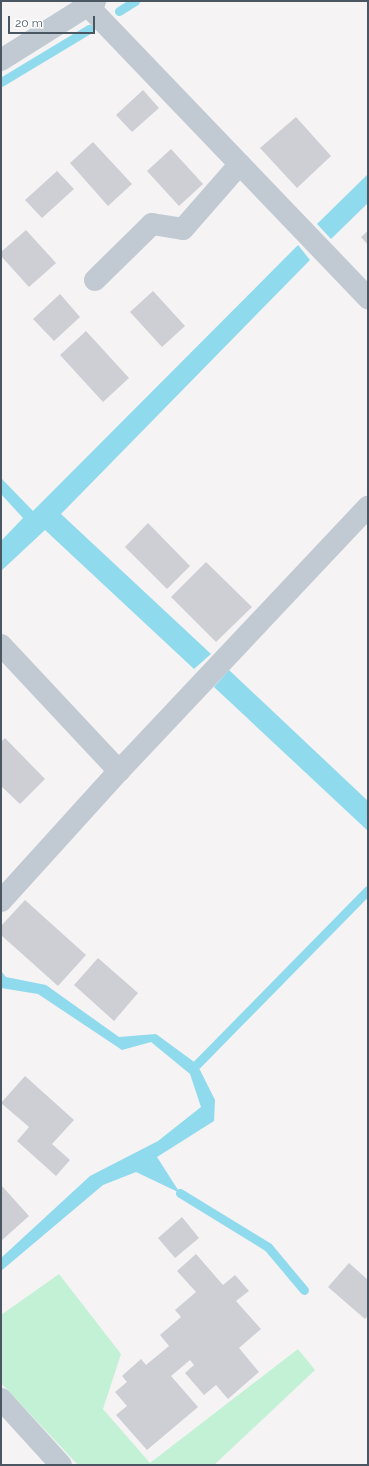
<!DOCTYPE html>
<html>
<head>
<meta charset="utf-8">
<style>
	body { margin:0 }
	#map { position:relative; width:369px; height:1466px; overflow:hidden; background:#f5f3f3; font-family:Raleway,sans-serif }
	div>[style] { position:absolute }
	.green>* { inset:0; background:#c3f1d5 }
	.water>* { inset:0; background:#90daee }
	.stream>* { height:9px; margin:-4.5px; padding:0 4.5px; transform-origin:4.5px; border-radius:4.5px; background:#90daee }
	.building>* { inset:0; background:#cdcfd5 }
	.minor>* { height:22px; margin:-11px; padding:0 11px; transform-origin:11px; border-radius:11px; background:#c1cad2 }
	span { translate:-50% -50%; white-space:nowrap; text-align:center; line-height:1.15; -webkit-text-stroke:3px #fff; paint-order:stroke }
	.frame { position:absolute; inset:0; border:2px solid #4a5661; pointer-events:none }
	.scale { position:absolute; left:8px; top:16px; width:87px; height:18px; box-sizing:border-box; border:2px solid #4a5661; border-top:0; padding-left:5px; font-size:12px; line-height:14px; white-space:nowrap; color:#4a5661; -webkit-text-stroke:3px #fff; paint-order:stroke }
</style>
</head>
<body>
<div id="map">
	<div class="green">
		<div style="clip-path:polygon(59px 1274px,121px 1354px,103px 1409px,150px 1463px,298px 1349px,315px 1370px,214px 1465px,78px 1465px,1px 1383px,1px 1315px)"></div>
	</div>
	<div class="water">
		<div style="clip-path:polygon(368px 174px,368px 203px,331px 239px,317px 224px)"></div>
		<div style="clip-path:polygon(298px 245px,310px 260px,61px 514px,211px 654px,194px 669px,45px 530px,1px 571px,1px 541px,23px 518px,1px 494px,1px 478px,33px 511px)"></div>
		<div style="clip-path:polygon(229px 670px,368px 801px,368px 831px,214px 687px)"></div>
		<div style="clip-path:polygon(1px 971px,6px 977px,46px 985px,119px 1037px,156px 1034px,197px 1064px,215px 1100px,214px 1121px,157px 1157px,180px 1193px,136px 1172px,103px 1185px,1px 1271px,1px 1258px,90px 1176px,158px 1141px,201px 1107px,190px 1074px,151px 1042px,122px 1050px,38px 994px,1px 988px)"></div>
	</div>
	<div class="stream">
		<div style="left:119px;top:11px;width:19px;rotate:-32deg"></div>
		<div style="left:1px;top:82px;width:103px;rotate:-31.1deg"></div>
		<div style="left:197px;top:1064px;width:244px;rotate:-45.5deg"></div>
		<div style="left:180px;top:1193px;width:103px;rotate:31.5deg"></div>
		<div style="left:268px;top:1247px;width:56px;rotate:50.1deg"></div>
	</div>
	<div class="building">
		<div style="clip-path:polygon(143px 90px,159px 108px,132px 132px,116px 115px)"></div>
		<div style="clip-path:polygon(296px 117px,331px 156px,297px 188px,260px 148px)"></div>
		<div style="clip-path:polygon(93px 142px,132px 184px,108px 206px,70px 163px)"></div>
		<div style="clip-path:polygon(171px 149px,203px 184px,179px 206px,147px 171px)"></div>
		<div style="clip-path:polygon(57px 171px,74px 189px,42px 218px,25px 200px)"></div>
		<div style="clip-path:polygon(26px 230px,56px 263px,29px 287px,1px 256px,1px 252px)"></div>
		<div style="clip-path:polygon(368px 231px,368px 245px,361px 237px)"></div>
		<div style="clip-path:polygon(153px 291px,185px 326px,162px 347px,130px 312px)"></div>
		<div style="clip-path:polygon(60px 294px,80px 317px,54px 341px,33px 319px)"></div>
		<div style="clip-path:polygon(86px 331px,129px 378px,103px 402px,60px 355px)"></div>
		<div style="clip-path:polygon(148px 523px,190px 566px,167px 589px,125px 547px)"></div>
		<div style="clip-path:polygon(206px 562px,252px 607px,216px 642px,171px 597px)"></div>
		<div style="clip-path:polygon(5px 738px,45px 779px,20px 804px,1px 786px,1px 742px)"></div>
		<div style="clip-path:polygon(25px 900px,86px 955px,58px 986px,1px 935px,1px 926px)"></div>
		<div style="clip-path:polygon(98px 958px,138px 993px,114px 1021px,74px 985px)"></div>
		<div style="clip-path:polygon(25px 1076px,74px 1120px,52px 1144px,70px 1160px,56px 1176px,17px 1141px,29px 1127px,1px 1103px)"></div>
		<div style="clip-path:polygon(1px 1185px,29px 1216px,1px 1241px)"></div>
		<div style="clip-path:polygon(182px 1217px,199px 1238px,175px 1258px,158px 1238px)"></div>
		<div style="clip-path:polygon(196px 1254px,223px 1285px,235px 1275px,249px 1291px,236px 1301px,261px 1329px,239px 1348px,259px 1372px,228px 1399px,216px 1385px,204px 1395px,185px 1373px,194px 1365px,190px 1360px,171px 1376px,198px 1407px,147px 1450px,116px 1415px,127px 1406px,115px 1392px,127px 1382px,122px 1376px,141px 1359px,146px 1365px,169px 1346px,160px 1335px,181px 1317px,175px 1310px,196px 1292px,177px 1271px)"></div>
		<div style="clip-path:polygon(349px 1263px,368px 1280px,368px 1316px,365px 1319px,328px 1287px)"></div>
	</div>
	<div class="minor">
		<div style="left:88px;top:6px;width:405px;rotate:46.2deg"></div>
		<div style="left:1px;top:60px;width:111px;rotate:-32.1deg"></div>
		<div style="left:95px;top:280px;width:80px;rotate:-44.5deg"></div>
		<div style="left:152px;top:224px;width:31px;rotate:9deg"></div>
		<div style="left:183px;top:229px;width:86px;rotate:-48.8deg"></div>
		<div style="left:1px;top:645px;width:173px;rotate:46.9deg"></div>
		<div style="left:1px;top:901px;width:176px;rotate:-47.8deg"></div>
		<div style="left:119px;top:771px;width:363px;rotate:-46.7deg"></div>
		<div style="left:1px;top:1399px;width:89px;rotate:47.7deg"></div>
	</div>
	<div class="frame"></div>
	<div class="scale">20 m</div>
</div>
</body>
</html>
